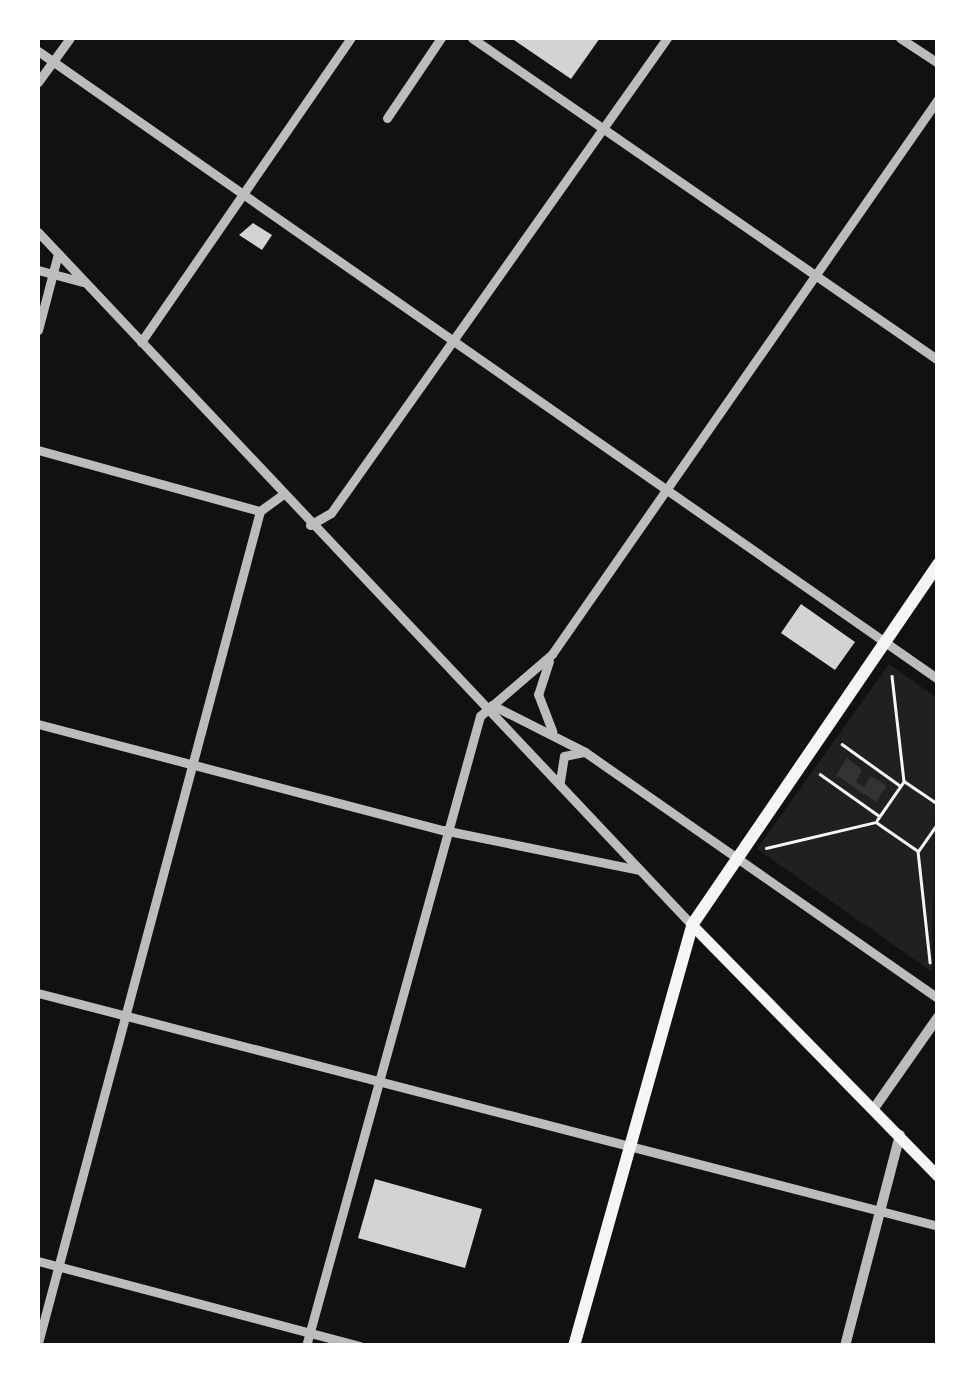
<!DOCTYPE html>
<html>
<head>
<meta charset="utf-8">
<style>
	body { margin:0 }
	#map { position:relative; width:975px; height:1383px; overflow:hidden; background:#111; font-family:"Varela Round",sans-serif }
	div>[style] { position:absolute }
	.green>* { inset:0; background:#202020 }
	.water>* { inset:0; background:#333 }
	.building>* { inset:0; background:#d3d3d3 }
	.path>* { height:2.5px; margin:-1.25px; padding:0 1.25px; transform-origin:1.25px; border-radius:1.25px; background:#f5f5f5 }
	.minor>* { height:9px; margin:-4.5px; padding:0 4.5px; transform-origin:4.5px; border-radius:4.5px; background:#bcbcbc }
	.tertiary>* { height:10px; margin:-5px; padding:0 5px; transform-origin:5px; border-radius:5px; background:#bcbcbc }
	.secondary>* { height:11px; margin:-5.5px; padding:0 5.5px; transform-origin:5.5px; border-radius:5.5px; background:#f5f5f5 }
	.primary>* { height:12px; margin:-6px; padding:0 6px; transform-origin:6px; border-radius:6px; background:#f5f5f5 }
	span { translate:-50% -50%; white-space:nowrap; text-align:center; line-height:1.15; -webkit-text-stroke:8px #fff; paint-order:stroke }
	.frame { position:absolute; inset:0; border:40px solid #fff; pointer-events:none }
</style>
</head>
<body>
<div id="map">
	<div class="green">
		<div style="clip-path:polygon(889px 664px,937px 698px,932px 972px,757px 849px)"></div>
	</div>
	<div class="water">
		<div style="clip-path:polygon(847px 758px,862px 770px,856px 782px,864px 787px,871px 776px,887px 786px,876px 802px,836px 775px)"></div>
	</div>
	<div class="building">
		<div style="clip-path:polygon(511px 38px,600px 38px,571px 79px)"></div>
		<div style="clip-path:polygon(253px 223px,272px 235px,262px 250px,239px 235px)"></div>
		<div style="clip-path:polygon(801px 604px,855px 642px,835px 670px,781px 633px)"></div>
		<div style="clip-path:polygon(375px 1179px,482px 1209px,465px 1268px,358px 1238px)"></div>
	</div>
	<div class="path">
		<div style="left:892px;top:676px;width:106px;rotate:83.5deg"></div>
		<div style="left:842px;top:744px;width:70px;rotate:35.7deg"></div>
		<div style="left:820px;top:774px;width:71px;rotate:35.3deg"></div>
		<div style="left:877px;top:820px;width:47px;rotate:-55.3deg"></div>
		<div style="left:904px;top:781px;width:41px;rotate:34.1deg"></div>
		<div style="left:766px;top:848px;width:113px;rotate:-13.3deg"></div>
		<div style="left:876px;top:822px;width:51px;rotate:34.6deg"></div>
		<div style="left:918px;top:851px;width:112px;rotate:83.8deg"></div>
		<div style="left:919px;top:850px;width:33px;rotate:-55deg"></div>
	</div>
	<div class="minor">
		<div style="left:472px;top:38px;width:566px;rotate:34.64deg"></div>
		<div style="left:900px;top:38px;width:45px;rotate:33.3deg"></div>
		<div style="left:38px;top:51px;width:1097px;rotate:34.91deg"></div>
		<div style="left:38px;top:82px;width:54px;rotate:-54deg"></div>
		<div style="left:387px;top:118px;width:97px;rotate:-56deg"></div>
		<div style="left:38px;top:232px;width:953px;rotate:46.66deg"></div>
		<div style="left:38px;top:270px;width:47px;rotate:14.9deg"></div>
		<div style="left:38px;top:330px;width:79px;rotate:-75.3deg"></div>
		<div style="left:141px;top:342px;width:369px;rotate:-55.4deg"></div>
		<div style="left:38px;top:450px;width:230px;rotate:15.4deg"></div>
		<div style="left:310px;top:525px;width:24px;rotate:-30deg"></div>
		<div style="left:331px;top:513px;width:582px;rotate:-54.73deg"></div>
		<div style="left:549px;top:661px;width:35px;rotate:108deg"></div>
		<div style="left:538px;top:694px;width:40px;rotate:69deg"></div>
		<div style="left:492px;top:705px;width:104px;rotate:26.8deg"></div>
		<div style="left:585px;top:752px;width:430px;rotate:34.9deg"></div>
		<div style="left:38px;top:724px;width:419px;rotate:14.7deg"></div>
		<div style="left:443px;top:830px;width:201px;rotate:11.5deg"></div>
		<div style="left:560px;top:781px;width:25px;rotate:-81deg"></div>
		<div style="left:564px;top:756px;width:20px;rotate:-11deg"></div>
		<div style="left:38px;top:993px;width:930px;rotate:14.51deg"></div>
		<div style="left:38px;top:1261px;width:332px;rotate:14.8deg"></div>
		<div style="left:38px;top:1343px;width:861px;rotate:-75.06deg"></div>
		<div style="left:260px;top:511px;width:27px;rotate:-36deg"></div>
		<div style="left:306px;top:1346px;width:654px;rotate:-74.56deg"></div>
		<div style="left:480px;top:716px;width:95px;rotate:-40.7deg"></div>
		<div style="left:552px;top:654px;width:676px;rotate:-55.18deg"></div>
	</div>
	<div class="tertiary">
		<div style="left:875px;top:1107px;width:110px;rotate:-55deg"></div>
		<div style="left:845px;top:1346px;width:218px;rotate:-75.4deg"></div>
	</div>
	<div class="secondary">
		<div style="left:692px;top:925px;width:351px;rotate:45.6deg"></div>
	</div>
	<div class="primary">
		<div style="left:574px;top:1346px;width:437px;rotate:-74.3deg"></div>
		<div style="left:692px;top:925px;width:437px;rotate:-55.7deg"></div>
	</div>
	<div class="frame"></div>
</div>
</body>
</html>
